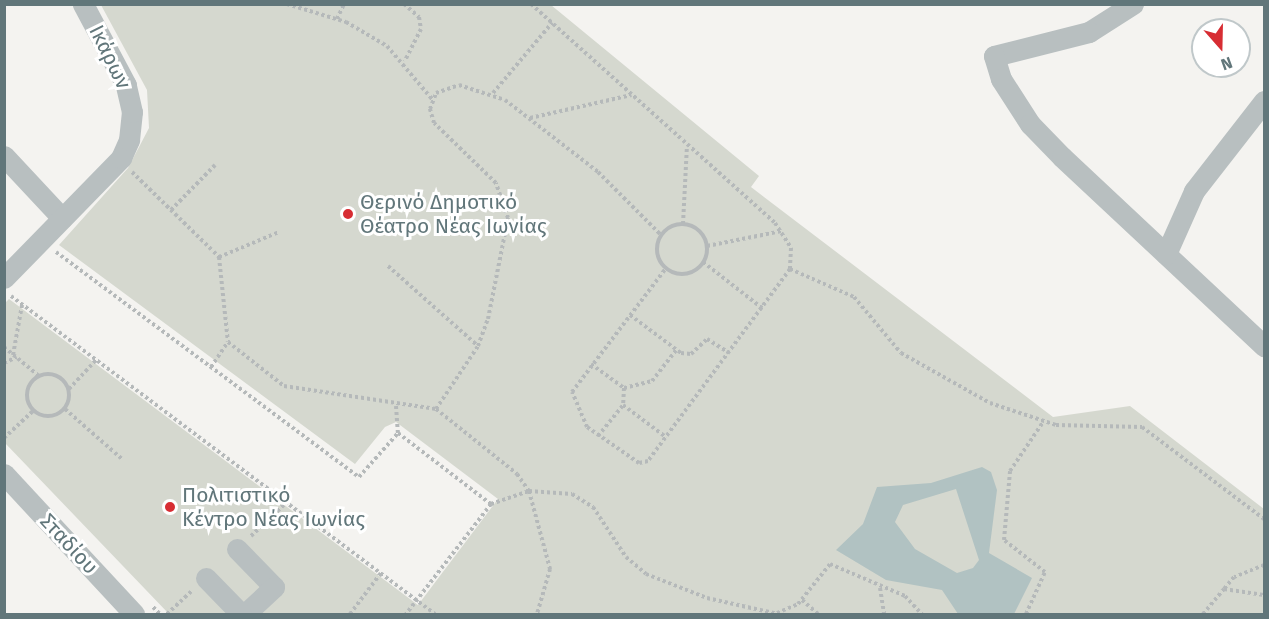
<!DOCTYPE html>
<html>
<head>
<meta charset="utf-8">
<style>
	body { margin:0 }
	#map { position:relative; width:1269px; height:619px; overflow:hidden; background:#f4f3f0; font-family:"Fira Sans",sans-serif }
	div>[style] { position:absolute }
	.green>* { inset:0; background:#d5d8cf }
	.water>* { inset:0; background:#b1c2c2 }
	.path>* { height:4px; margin-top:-2px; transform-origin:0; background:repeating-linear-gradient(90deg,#b5b9ba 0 3px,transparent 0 6px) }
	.path>.ring { margin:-2px; padding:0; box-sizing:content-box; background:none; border:4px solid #b5b9ba; border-radius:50% }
	.minor>* { height:21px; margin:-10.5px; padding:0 10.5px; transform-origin:10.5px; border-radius:10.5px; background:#b8bfc0 }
	.dots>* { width:16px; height:16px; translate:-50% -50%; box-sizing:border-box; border:3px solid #fff; border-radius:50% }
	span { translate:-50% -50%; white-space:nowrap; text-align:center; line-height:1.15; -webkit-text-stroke:6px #fff; paint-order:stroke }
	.street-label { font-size:21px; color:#61767a }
	.poi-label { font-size:21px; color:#61767a }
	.left { translate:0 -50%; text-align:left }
	.frame { position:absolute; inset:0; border:6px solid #61767a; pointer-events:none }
	.north { position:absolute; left:1191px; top:18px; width:60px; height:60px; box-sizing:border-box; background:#fff; border:2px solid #c0c8ca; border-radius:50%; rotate:160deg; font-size:16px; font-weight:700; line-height:24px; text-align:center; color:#61767a }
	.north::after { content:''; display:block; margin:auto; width:21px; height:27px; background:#d72d33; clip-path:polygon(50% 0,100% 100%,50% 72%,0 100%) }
</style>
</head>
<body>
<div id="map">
	<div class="green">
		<div style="clip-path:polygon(101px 5px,551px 5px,759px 176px,751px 187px,1053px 417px,1130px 406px,1264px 509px,1264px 614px,169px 614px,5px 443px,4px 304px,9px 299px,418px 605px,498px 499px,396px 422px,385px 427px,355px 464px,59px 245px,128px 168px,149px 128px,147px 90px)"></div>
	</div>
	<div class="water">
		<div style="clip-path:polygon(evenodd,982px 467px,991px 472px,997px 490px,989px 553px,1032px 578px,1014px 614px,958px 614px,942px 590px,886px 580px,836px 550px,863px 524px,877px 487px,931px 483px,982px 467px,956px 489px,979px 560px,973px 568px,957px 573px,915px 549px,895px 522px,903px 505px,956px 489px)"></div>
	</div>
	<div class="path">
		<div style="left:287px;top:4px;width:62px;rotate:17deg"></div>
		<div style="left:346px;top:22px;width:48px;rotate:30.3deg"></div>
		<div style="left:387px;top:46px;width:70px;rotate:49.7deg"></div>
		<div style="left:404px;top:4px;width:20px;rotate:41deg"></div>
		<div style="left:419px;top:17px;width:12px;rotate:81deg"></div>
		<div style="left:421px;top:29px;width:36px;rotate:117deg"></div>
		<div style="left:531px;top:4px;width:328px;rotate:41.9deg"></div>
		<div style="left:775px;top:223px;width:30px;rotate:57deg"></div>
		<div style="left:791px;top:248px;width:21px;rotate:93deg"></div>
		<div style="left:790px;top:269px;width:239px;rotate:126.5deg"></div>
		<div style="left:648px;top:461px;width:9px;rotate:167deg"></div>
		<div style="left:639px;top:463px;width:63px;rotate:-145.3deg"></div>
		<div style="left:587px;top:427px;width:38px;rotate:-113deg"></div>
		<div style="left:572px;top:392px;width:156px;rotate:-52.8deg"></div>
		<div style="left:337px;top:19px;width:17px;rotate:-65deg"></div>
		<div style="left:493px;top:93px;width:92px;rotate:-49.9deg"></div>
		<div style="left:530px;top:118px;width:104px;rotate:-12.8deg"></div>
		<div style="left:132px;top:172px;width:122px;rotate:44.3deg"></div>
		<div style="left:219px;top:257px;width:85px;rotate:84deg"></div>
		<div style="left:228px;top:342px;width:71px;rotate:38.2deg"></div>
		<div style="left:284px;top:386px;width:154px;rotate:8.6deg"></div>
		<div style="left:436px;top:409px;width:104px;rotate:38.7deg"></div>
		<div style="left:517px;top:474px;width:21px;rotate:55deg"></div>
		<div style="left:529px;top:491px;width:81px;rotate:74.9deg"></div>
		<div style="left:550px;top:569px;width:47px;rotate:106.1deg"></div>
		<div style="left:171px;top:210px;width:63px;rotate:-45.6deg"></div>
		<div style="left:683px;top:224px;width:78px;rotate:-87.1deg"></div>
		<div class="ring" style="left:657px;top:224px;width:46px;height:46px"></div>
		<div style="left:707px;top:246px;width:76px;rotate:-11.3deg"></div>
		<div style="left:56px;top:252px;width:377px;rotate:36.6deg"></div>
		<div style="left:359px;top:477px;width:59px;rotate:-48.4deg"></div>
		<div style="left:398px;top:433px;width:117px;rotate:37.4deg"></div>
		<div style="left:491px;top:504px;width:139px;rotate:127.7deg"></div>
		<div style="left:219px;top:257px;width:65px;rotate:-22.6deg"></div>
		<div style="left:703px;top:262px;width:75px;rotate:37.9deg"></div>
		<div style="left:388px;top:266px;width:120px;rotate:41.6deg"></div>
		<div style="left:790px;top:269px;width:70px;rotate:23.6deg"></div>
		<div style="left:854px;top:297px;width:73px;rotate:50deg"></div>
		<div style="left:901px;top:353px;width:102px;rotate:29.3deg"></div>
		<div style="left:990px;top:403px;width:70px;rotate:18.4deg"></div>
		<div style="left:1056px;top:425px;width:86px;rotate:1.3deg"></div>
		<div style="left:1142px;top:427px;width:153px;rotate:37deg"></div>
		<div style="left:11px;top:296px;width:530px;rotate:36.87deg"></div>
		<div style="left:630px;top:315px;width:64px;rotate:36.7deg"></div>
		<div style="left:681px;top:353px;width:10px;rotate:6deg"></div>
		<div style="left:691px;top:354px;width:22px;rotate:-43deg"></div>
		<div style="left:707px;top:339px;width:26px;rotate:32deg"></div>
		<div style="left:4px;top:347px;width:45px;rotate:39.6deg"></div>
		<div style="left:13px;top:355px;width:51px;rotate:-79.8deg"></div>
		<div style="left:4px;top:363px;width:14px;rotate:-25deg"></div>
		<div style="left:591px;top:364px;width:41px;rotate:36deg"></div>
		<div style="left:624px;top:388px;width:17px;rotate:93deg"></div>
		<div style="left:623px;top:405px;width:54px;rotate:36.7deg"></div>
		<div style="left:211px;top:367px;width:30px;rotate:-56deg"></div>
		<div class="ring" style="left:27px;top:374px;width:38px;height:38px"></div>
		<div style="left:624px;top:388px;width:29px;rotate:-14deg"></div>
		<div style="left:652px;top:381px;width:39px;rotate:-52deg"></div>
		<div style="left:69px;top:389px;width:40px;rotate:-47deg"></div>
		<div style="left:396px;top:406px;width:27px;rotate:86deg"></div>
		<div style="left:65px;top:409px;width:77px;rotate:41.3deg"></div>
		<div style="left:436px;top:409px;width:76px;rotate:-56.3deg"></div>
		<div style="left:478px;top:346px;width:29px;rotate:-70deg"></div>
		<div style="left:488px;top:319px;width:103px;rotate:-78.8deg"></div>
		<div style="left:508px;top:218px;width:37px;rotate:-109deg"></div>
		<div style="left:496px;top:183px;width:86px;rotate:-135.9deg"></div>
		<div style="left:434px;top:123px;width:15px;rotate:-106deg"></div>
		<div style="left:430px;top:109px;width:17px;rotate:-69deg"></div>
		<div style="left:436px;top:93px;width:24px;rotate:-19deg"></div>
		<div style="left:459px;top:85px;width:48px;rotate:18.1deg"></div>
		<div style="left:505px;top:100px;width:118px;rotate:37.7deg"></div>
		<div style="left:598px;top:172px;width:89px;rotate:45deg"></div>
		<div style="left:598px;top:436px;width:40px;rotate:-51deg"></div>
		<div style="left:4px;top:438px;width:40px;rotate:-43deg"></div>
		<div style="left:491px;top:504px;width:40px;rotate:-18.9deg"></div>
		<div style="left:529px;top:491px;width:43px;rotate:4deg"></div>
		<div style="left:572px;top:494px;width:25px;rotate:32deg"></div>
		<div style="left:593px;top:507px;width:60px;rotate:56.6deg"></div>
		<div style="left:626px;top:557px;width:26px;rotate:40deg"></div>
		<div style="left:646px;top:574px;width:66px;rotate:21.5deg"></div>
		<div style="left:707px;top:598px;width:73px;rotate:12.7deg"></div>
		<div style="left:251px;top:536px;width:50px;rotate:-43.4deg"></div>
		<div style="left:1264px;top:565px;width:32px;rotate:158deg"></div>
		<div style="left:1234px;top:577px;width:16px;rotate:130deg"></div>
		<div style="left:1224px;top:589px;width:40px;rotate:8.5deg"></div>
		<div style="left:880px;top:588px;width:26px;rotate:81deg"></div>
		<div style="left:802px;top:600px;width:21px;rotate:41deg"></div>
		<div style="left:153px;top:607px;width:10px;rotate:45deg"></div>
		<div style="left:777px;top:613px;width:23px;rotate:-23deg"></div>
		<div style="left:798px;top:604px;width:51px;rotate:-51.3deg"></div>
		<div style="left:830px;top:564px;width:82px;rotate:23.1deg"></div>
		<div style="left:905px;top:596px;width:25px;rotate:47deg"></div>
		<div style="left:167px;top:614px;width:35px;rotate:-43deg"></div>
		<div style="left:350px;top:614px;width:51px;rotate:-52.9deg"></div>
		<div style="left:1026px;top:614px;width:46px;rotate:-65.7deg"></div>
		<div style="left:1045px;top:572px;width:52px;rotate:-142deg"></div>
		<div style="left:1004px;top:540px;width:69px;rotate:-85deg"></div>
		<div style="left:1010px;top:471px;width:59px;rotate:-56deg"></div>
		<div style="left:1203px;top:614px;width:33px;rotate:-50deg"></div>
	</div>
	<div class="minor">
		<div style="left:1133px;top:4px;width:52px;rotate:147.5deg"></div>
		<div style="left:1089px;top:32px;width:98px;rotate:165.8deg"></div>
		<div style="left:994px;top:56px;width:24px;rotate:73deg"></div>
		<div style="left:1001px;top:79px;width:54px;rotate:57.2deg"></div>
		<div style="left:1030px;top:124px;width:46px;rotate:45.9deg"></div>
		<div style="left:1062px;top:157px;width:277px;rotate:43.1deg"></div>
		<div style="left:4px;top:156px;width:85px;rotate:46.9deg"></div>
		<div style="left:1166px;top:254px;width:69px;rotate:-66deg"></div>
		<div style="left:1194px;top:191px;width:114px;rotate:-52.1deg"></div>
		<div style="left:4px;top:278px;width:168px;rotate:-45.7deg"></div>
		<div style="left:121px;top:158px;width:20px;rotate:-66deg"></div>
		<div style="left:129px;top:140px;width:28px;rotate:-84deg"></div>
		<div style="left:132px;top:112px;width:28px;rotate:-103deg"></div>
		<div style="left:126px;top:85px;width:92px;rotate:-118deg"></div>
		<div style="left:4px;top:474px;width:191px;rotate:47.1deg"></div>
		<div style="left:237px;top:549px;width:53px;rotate:45.8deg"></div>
		<div style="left:274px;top:587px;width:40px;rotate:137deg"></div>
		<div style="left:206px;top:578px;width:50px;rotate:45.8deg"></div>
	</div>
	<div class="dots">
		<div style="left:348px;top:214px;background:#d72d33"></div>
		<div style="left:170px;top:507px;background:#d72d33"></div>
	</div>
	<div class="street-label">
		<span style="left:110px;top:57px;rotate:64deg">Ικάρων</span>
		<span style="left:69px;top:544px;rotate:47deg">Σταδίου</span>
	</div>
	<div class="poi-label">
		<span class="left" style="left:360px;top:214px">Θερινό Δημοτικό<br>Θέατρο Νέας Ιωνίας</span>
		<span class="left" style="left:182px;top:507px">Πολιτιστικό<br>Κέντρο Νέας Ιωνίας</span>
	</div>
	<div class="frame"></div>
	<div class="north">N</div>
</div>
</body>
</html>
